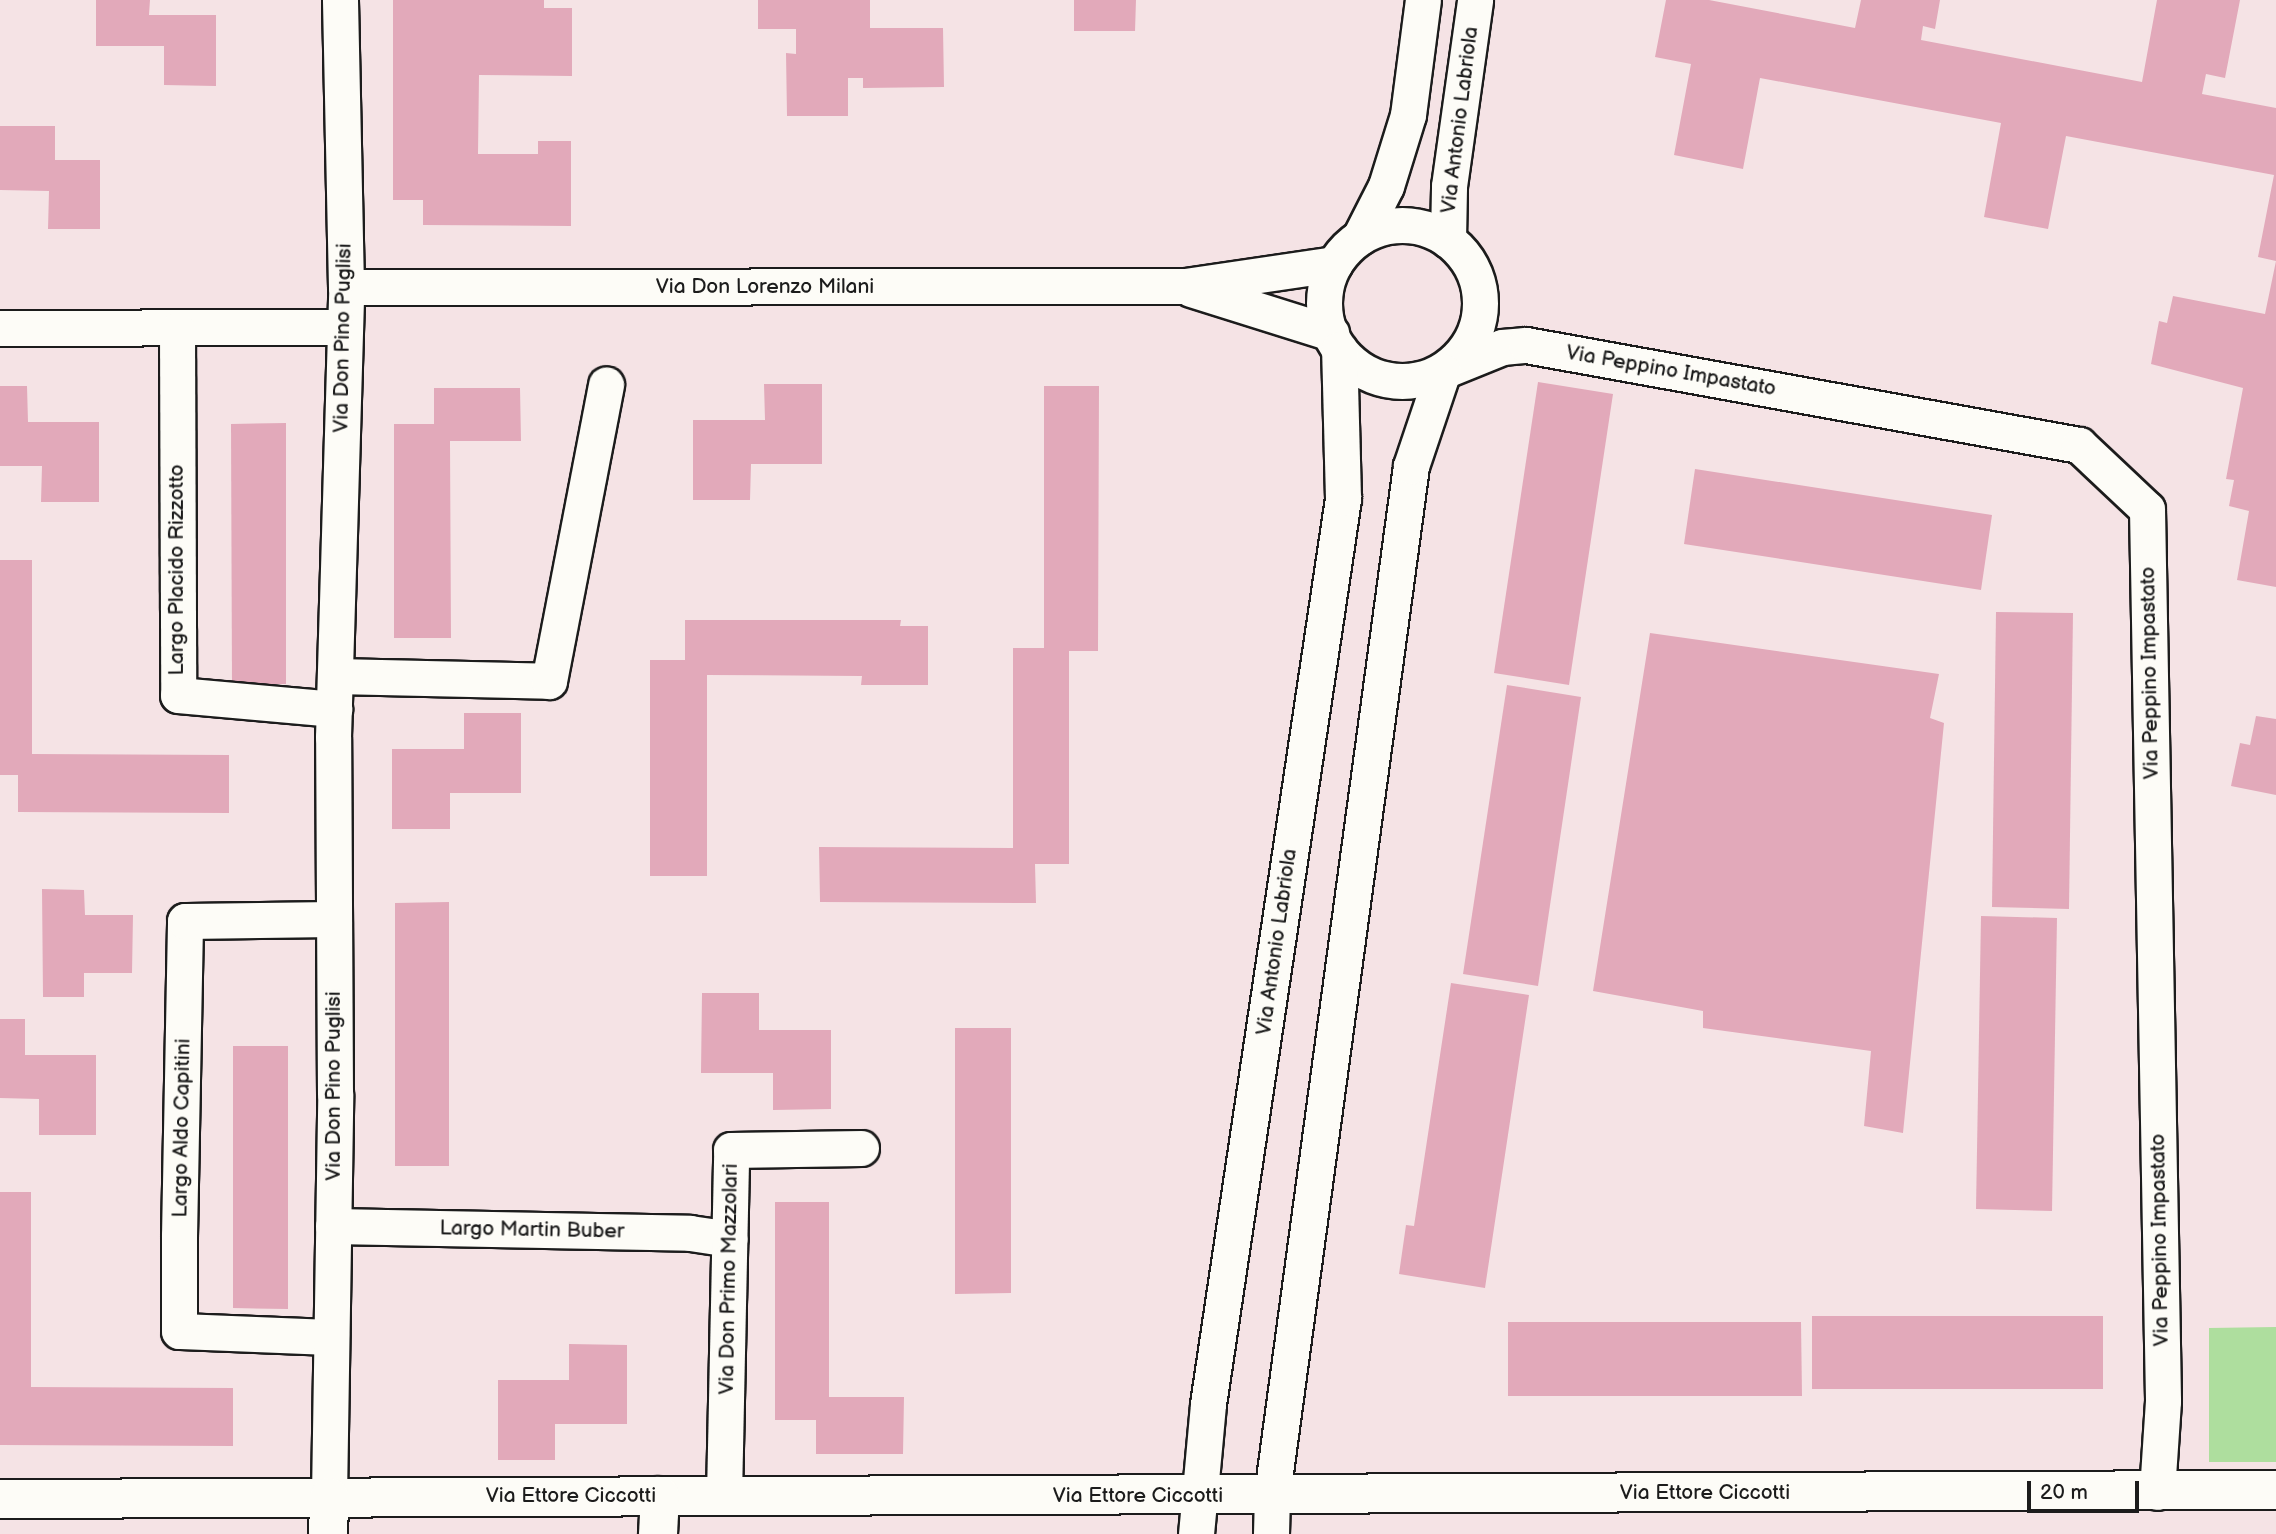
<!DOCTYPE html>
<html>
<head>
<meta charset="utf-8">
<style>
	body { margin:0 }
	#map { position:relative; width:2276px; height:1534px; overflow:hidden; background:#f5e3e5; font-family:"Balsamiq Sans",sans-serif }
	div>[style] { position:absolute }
	.green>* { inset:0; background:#aede9e }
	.building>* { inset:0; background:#e2a9ba }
	.roads { filter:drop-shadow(2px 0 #1c1c1c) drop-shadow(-2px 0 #1c1c1c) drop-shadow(0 2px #1c1c1c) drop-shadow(0 -2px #1c1c1c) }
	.street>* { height:35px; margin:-17.5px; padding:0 17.5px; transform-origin:17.5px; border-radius:17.5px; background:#fdfcf7 }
	.street>.ring { margin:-17.5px; padding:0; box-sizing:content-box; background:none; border:35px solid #fdfcf7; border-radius:50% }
	.secondary>* { height:38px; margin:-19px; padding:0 19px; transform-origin:19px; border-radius:19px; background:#fdfcf7 }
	span { translate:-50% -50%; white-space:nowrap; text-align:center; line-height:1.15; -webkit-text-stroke:6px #fdfcf7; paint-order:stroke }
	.street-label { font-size:21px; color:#1c1c1c }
	.scale { position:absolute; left:2027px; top:1481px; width:112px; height:32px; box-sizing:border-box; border:4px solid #1c1c1c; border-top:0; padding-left:9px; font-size:21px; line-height:24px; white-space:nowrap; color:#1c1c1c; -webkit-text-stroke:5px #fdfcf7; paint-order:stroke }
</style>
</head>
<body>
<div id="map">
	<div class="green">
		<div style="clip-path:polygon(2276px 1327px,2276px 1462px,2209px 1462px,2209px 1328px)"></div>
	</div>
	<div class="building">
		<div style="clip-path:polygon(96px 0,150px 0,149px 15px,216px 15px,216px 86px,164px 85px,164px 46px,96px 46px)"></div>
		<div style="clip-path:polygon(393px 0,544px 0,544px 8px,572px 8px,572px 76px,479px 75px,478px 154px,538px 154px,538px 141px,571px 141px,571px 226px,423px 225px,423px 200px,393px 200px)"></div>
		<div style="clip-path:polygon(758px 0,870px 0,870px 28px,943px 28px,944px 87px,863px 88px,863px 78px,848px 78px,848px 116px,787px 116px,786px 53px,796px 54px,796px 29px,758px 29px)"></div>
		<div style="clip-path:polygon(1074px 0,1136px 0,1135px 31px,1074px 31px)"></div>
		<div style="clip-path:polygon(1666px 0,1709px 0,1855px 28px,1861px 0,1940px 0,1935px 29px,1923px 26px,1921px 40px,2142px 82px,2157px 0,2240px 0,2225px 78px,2206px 74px,2202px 94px,2276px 108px,2276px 261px,2258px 257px,2274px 175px,2066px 136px,2048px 229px,1984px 217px,2001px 123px,1760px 78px,1743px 169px,1674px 155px,1691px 64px,1655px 57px)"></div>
		<div style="clip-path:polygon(0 126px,55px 126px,55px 160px,100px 160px,100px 229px,48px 229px,49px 191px,0 190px)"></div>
		<div style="clip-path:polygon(2276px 261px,2276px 587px,2237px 580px,2249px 511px,2229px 506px,2234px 480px,2226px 479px,2243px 388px,2151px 364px,2159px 321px,2167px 323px,2173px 296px,2265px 314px)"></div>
		<div style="clip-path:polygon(1538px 382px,1613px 394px,1569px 685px,1494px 673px)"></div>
		<div style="clip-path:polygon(764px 384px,822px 384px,822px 464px,751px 464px,750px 500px,693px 500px,693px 420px,765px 420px)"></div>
		<div style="clip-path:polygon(0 386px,27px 386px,28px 422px,99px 422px,99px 502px,41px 502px,42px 466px,0 466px)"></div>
		<div style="clip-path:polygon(1044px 386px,1099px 386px,1098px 651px,1069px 651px,1069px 864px,1035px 864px,1036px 903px,820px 902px,819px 847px,1013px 848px,1013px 648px,1044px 648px)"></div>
		<div style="clip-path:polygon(434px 388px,520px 388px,521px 441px,450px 441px,451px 638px,394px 638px,394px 424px,434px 424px)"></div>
		<div style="clip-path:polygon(286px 423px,286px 684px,232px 684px,231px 424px)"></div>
		<div style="clip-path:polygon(1695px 469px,1992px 515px,1981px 590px,1684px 544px)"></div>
		<div style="clip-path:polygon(0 560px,32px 560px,32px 754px,229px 755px,229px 813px,18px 812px,18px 775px,0 775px)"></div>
		<div style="clip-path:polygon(1996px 612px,2073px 613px,2069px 909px,1992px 907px)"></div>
		<div style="clip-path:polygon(685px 620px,901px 620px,900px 626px,928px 626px,928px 685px,861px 685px,862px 676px,707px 675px,707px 876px,650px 876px,650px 660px,685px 660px)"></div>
		<div style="clip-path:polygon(1650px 633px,1939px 674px,1930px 718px,1944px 723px,1903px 1133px,1864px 1126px,1871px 1051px,1703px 1028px,1703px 1011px,1593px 991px)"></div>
		<div style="clip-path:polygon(1507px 685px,1581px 697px,1538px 986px,1463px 974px)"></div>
		<div style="clip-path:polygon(464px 713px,521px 713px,521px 793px,450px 793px,450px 829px,392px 829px,392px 749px,464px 749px)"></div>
		<div style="clip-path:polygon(2256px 716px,2276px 719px,2276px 795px,2231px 786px,2240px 743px,2250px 745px)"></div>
		<div style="clip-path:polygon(42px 889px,84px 890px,85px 915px,133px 915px,132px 973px,84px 973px,84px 997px,43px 997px)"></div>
		<div style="clip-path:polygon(449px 902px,449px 1166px,395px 1166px,395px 903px)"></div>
		<div style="clip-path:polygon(1981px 916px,2057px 918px,2052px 1211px,1976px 1209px)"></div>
		<div style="clip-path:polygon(1451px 983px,1529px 995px,1485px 1288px,1399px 1274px,1406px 1225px,1414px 1226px)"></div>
		<div style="clip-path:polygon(702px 993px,759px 993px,759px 1030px,831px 1030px,831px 1109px,773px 1110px,773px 1073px,701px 1073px)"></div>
		<div style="clip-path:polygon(0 1019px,25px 1019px,25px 1055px,96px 1055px,96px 1135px,39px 1135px,39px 1099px,0 1098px)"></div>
		<div style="clip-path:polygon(955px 1028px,1011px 1028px,1011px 1293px,955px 1294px)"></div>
		<div style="clip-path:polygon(233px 1046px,288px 1046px,288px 1309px,233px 1308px)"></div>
		<div style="clip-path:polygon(0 1192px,31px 1192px,31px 1387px,233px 1388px,233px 1446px,0 1445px)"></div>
		<div style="clip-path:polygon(775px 1202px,829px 1202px,829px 1397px,904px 1397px,903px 1454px,816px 1454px,816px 1420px,775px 1420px)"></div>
		<div style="clip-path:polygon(1812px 1316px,2103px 1316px,2103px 1389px,1812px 1389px)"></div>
		<div style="clip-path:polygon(1508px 1322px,1801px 1322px,1802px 1396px,1508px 1396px)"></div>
		<div style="clip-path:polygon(569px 1344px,627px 1345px,627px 1424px,555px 1424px,555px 1460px,498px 1460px,498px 1380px,569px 1380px)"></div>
	</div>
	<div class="roads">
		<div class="street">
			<div class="ring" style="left:1324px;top:225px;width:121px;height:121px"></div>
			<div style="left:1360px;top:237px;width:57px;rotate:-63deg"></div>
			<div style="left:1386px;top:186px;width:74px;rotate:-72.8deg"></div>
			<div style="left:1408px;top:115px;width:116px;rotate:-82.6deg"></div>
			<div style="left:1448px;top:240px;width:54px;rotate:-88.9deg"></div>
			<div style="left:1449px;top:186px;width:188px;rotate:-82deg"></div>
			<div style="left:346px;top:287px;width:839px;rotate:-0.07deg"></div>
			<div style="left:1185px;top:286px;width:151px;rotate:-8.4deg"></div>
			<div style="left:1191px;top:289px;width:147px;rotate:17.4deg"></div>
			<div style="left:0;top:328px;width:345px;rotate:-0.2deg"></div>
			<div style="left:177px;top:330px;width:365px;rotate:89.8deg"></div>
			<div style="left:178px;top:695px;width:157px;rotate:5.1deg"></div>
			<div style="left:1443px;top:371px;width:64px;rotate:-22.1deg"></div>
			<div style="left:1502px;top:347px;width:24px;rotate:-5deg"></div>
			<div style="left:1526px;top:345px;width:562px;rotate:10.25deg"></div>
			<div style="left:2079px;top:445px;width:93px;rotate:43.3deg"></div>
			<div style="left:2147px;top:509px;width:892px;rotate:88.97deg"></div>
			<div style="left:2163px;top:1401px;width:91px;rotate:93.8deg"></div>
			<div style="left:335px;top:676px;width:214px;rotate:1.3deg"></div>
			<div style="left:549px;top:681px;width:302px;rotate:-79.1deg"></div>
			<div style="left:333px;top:1226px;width:357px;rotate:1.1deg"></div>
			<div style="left:690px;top:1233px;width:40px;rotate:8.5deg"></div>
			<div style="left:331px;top:1337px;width:152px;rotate:-177.7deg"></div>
			<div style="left:179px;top:1331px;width:95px;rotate:-90deg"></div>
			<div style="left:179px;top:1236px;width:315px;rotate:-88.9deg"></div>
			<div style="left:185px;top:921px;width:149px;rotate:-0.8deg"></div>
			<div style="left:724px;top:1496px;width:346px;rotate:-88.8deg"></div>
			<div style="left:731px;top:1150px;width:130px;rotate:-0.9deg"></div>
			<div style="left:329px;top:1497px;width:403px;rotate:-89.1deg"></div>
			<div style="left:335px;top:1094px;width:357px;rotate:-90.3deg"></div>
			<div style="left:333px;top:737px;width:450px;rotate:-88.3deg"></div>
			<div style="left:346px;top:287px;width:287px;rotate:-91.2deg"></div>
			<div style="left:1196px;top:1534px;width:131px;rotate:-84.7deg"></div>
			<div style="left:1208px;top:1404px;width:916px;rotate:-81.52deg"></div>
			<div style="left:1343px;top:498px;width:149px;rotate:-91.5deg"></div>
			<div style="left:1271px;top:1534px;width:40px;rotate:-88.6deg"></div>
			<div style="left:1272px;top:1494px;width:1037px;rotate:-82.3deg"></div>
			<div style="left:1411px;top:466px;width:100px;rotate:-71.4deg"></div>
		</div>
		<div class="secondary">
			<div style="left:0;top:1499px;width:2276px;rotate:-0.23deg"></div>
			<div style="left:328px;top:1534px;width:37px;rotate:-88deg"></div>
			<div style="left:658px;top:1534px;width:38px;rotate:-87deg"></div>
		</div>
	</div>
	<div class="street-label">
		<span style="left:1460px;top:120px;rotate:-83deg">Via Antonio Labriola</span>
		<span style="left:765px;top:287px">Via Don Lorenzo Milani</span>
		<span style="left:343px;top:338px;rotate:-89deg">Via Don Pino Puglisi</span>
		<span style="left:1671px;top:371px;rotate:10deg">Via Peppino Impastato</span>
		<span style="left:177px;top:570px;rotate:-90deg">Largo Placido Rizzotto</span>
		<span style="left:2150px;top:673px;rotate:-91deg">Via Peppino Impastato</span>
		<span style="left:1277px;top:942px;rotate:-82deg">Via Antonio Labriola</span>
		<span style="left:334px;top:1086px;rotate:-90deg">Via Don Pino Puglisi</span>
		<span style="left:182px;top:1128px;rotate:-89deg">Largo Aldo Capitini</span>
		<span style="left:532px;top:1230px;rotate:1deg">Largo Martin Buber</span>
		<span style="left:2160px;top:1240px;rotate:-91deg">Via Peppino Impastato</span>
		<span style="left:729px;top:1279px;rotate:-89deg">Via Don Primo Mazzolari</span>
		<span style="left:1705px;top:1493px">Via Ettore Ciccotti</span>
		<span style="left:571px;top:1496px">Via Ettore Ciccotti</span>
		<span style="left:1138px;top:1496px">Via Ettore Ciccotti</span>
	</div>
	<div class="scale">20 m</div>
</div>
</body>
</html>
